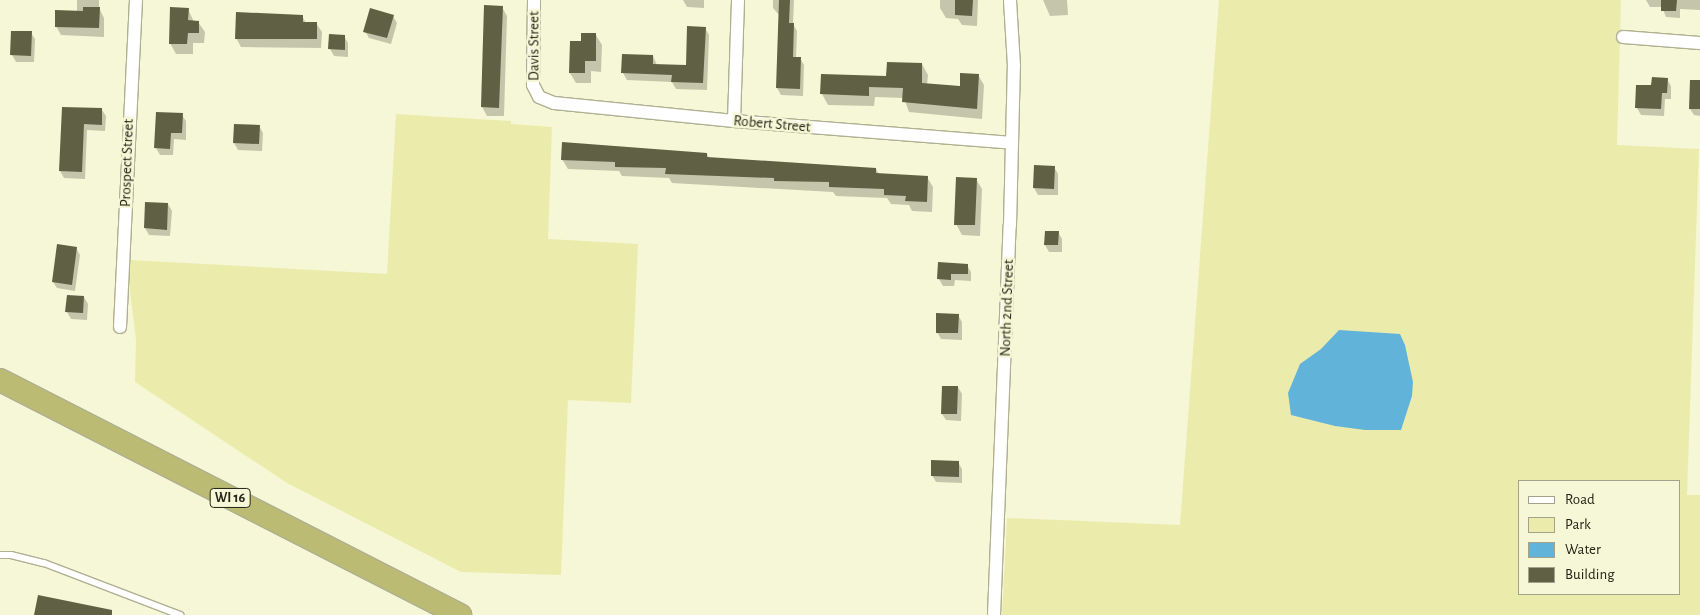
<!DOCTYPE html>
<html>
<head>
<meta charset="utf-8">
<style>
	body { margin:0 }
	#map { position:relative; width:1700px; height:615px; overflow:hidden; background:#f6f7d6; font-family:"Alegreya Sans",sans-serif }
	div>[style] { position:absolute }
	.green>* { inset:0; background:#ebecac }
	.water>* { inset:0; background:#62b3da }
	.shadow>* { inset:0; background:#0003 }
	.building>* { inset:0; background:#5f6044 }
	.roads { filter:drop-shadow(1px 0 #afb091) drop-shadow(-1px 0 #afb091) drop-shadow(0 1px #afb091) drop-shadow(0 -1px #afb091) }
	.lane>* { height:6px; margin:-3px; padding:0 3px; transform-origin:3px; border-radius:3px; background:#fff }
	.street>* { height:12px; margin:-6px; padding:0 6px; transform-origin:6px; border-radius:6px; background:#fff }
	.highway>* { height:22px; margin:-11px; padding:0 11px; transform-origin:11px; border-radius:11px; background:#bbbb74 }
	span { translate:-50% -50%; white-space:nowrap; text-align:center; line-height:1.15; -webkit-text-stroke:5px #f6f7d6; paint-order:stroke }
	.shield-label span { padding:1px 4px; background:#f6f7d6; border:1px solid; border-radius:4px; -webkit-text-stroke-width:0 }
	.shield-label { font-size:14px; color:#242418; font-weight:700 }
	.street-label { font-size:15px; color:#242418 }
	.legend { position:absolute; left:1518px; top:480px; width:162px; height:115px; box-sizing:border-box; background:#f6f7d6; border:1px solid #a2a38a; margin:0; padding:6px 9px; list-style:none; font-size:15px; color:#242418 }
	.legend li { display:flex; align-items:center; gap:10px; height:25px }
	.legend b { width:25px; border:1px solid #a2a38a }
</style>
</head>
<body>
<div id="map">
	<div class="green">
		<div style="clip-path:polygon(evenodd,1219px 0,1621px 0,1617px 145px,1699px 149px,1687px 495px,1700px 495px,1700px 615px,1002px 615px,1007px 518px,1180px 525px,1219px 0,1519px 481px,1679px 481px,1679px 594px,1519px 594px,1519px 481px)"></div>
		<div style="clip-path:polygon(396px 114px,511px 121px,511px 124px,552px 127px,548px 239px,638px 244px,631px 403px,568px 400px,561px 575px,461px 572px,287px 483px,135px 382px,136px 340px,129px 283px,130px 260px,387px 274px)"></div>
	</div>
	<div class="water">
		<div style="clip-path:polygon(1339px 330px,1400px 334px,1405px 345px,1413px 382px,1412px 396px,1401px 430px,1365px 430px,1335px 426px,1291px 415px,1288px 393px,1300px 364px,1321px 349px)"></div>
	</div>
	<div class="shadow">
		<div style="clip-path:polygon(77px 0,99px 0,99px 8px,104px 18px,104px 37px,61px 35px,56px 26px,77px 12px)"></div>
		<div style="clip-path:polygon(683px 0,704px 0,704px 8px,687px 7px)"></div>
		<div style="clip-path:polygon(773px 0,794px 0,793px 24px,797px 31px,796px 58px,800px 58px,804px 65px,803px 96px,781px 95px,777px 88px,779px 15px,773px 8px)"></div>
		<div style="clip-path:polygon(940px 0,978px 0,977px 26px,962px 25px,958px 19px,946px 18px,940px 8px)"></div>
		<div style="clip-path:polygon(1043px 0,1067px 0,1068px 15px,1050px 16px)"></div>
		<div style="clip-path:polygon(1646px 0,1700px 0,1700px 10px,1680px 9px,1680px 18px,1666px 17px,1662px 7px,1650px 7px)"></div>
		<div style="clip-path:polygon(502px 7px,507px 16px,504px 116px,487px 116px,482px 107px)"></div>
		<div style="clip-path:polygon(188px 9px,194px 22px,198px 22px,205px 32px,204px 43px,193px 43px,193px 54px,176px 54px,170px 43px)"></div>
		<div style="clip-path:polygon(302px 16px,306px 23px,316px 23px,322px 32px,321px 48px,241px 47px,236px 38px)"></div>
		<div style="clip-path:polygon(393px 16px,397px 23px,391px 44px,369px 38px,365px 31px)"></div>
		<div style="clip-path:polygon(705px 28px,709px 35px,707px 90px,676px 89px,672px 82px,627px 80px,623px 73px,623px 55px,653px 56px,657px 65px,687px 66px)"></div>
		<div style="clip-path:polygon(31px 33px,35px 39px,34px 62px,16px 62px,12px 55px)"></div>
		<div style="clip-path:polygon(596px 35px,602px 45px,601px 72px,591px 71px,591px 83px,576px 83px,570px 73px,582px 42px)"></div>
		<div style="clip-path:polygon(344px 36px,348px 43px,348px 57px,334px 56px,330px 49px)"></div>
		<div style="clip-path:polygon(922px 64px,928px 75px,927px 85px,961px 87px,978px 75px,984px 85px,982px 119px,909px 112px,904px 98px,875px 97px,874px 106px,828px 105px,822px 94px,888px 78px)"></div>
		<div style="clip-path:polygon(1667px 79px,1671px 86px,1671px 99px,1665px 99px,1664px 116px,1641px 115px,1637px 108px,1653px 87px)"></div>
		<div style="clip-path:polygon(1700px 81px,1700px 116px,1694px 115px,1690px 109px)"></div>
		<div style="clip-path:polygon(63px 108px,102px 110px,106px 116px,105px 131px,87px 130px,85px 179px,64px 178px,60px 171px)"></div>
		<div style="clip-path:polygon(182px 115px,186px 121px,186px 140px,174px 139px,173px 155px,160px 155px,156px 148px)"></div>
		<div style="clip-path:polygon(235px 125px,259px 126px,263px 133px,262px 151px,238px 150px,234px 143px)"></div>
		<div style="clip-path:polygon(707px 154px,709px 158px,876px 169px,879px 174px,927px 177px,933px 187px,932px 212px,912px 211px,909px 205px,891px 204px,887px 198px,836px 196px,833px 192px,672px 183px,669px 178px,622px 176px,619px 171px,568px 169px,562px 159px)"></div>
		<div style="clip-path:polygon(1054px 167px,1058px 174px,1058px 195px,1038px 195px,1034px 188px)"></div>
		<div style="clip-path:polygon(976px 179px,982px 189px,980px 236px,962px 235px,956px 224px)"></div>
		<div style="clip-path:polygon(146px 203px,168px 204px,172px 211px,170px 236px,149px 235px,145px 228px)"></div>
		<div style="clip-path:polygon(1058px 232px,1062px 239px,1062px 252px,1049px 252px,1045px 245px)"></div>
		<div style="clip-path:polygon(76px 248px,80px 255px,75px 291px,57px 288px,53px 282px)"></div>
		<div style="clip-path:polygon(967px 265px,971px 272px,971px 281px,955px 280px,954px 286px,943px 286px,939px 279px)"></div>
		<div style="clip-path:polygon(84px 297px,88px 304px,87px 320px,71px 319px,67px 312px)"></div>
		<div style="clip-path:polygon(958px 315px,962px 322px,962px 340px,941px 339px,937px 332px)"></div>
		<div style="clip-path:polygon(958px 387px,962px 394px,961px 421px,946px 420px,942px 414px)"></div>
		<div style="clip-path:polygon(958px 462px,962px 469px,962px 483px,936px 482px,932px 475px)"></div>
	</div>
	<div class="building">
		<div style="clip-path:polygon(779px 0,790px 0,789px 23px,794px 23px,793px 57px,801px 57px,800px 89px,776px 88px)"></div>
		<div style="clip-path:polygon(955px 0,973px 0,972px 16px,955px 15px)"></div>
		<div style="clip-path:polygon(1661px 0,1677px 0,1676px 11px,1661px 11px)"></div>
		<div style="clip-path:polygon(484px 5px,503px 6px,499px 108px,481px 107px)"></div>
		<div style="clip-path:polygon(83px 7px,100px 7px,99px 28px,55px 27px,55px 10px,83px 11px)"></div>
		<div style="clip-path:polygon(170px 7px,189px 8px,188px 20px,199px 21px,199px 33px,188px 33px,187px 44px,169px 44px)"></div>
		<div style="clip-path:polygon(370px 8px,394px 15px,387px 38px,363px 32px)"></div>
		<div style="clip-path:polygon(236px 12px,303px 15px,303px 22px,317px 22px,317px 39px,235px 39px)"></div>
		<div style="clip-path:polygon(687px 26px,706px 27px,703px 83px,671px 82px,672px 75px,621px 73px,622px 54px,653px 55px,653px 64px,686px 65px)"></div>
		<div style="clip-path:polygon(11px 31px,32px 31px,31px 56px,10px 55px)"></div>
		<div style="clip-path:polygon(581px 33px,596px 33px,596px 61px,585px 61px,585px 73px,569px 73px,570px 41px,581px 41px)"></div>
		<div style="clip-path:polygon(329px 34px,345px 35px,345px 50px,328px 49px)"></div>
		<div style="clip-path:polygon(887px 62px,922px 63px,922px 83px,960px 86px,960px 73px,979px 74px,977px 109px,902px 102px,903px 88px,869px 87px,869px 96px,820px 94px,821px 74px,886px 76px)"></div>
		<div style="clip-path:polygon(1652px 77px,1668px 78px,1667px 93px,1662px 93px,1661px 109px,1635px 108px,1636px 85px,1651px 85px)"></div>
		<div style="clip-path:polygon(1690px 80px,1700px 80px,1700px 109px,1689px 109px)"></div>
		<div style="clip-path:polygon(62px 107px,102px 108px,102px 125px,84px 124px,82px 172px,59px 171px)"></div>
		<div style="clip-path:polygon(156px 112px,183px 113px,182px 133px,171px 133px,170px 149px,154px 148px)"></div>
		<div style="clip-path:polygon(234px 124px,260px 125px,259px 144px,233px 143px)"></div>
		<div style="clip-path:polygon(562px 142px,707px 153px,707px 157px,876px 168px,876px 173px,928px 176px,927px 202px,905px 201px,906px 196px,884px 195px,884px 189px,829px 187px,829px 182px,774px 181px,774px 178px,665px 174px,666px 168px,615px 167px,615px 162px,561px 160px)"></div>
		<div style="clip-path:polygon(1034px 165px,1055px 166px,1054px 189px,1033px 188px)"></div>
		<div style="clip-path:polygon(956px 177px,977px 178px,975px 225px,954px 225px)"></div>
		<div style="clip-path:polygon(145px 202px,168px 203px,167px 230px,144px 228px)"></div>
		<div style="clip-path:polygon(1045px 231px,1059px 231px,1058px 245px,1044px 245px)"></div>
		<div style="clip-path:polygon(57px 244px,77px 247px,72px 285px,52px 282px)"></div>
		<div style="clip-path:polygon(938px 262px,968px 264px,968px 274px,951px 274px,951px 280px,937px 279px)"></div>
		<div style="clip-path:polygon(67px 295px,84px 296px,83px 313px,65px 312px)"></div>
		<div style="clip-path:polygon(936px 313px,959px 314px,958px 333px,936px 333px)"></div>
		<div style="clip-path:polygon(942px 386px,958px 386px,957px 414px,941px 414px)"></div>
		<div style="clip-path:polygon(931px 460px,959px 461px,959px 477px,931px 476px)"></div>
		<div style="clip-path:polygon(38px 595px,112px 610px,112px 615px,34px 615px)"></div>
	</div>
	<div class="roads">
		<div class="lane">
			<div style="left:0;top:555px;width:11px"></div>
			<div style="left:11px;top:555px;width:34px;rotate:14deg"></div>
			<div style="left:44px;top:563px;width:146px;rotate:20.9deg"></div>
		</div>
		<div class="street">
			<div style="left:534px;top:0;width:85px;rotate:90.7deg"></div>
			<div style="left:533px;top:85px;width:13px;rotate:63deg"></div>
			<div style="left:539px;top:97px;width:16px;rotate:22deg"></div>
			<div style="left:554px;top:103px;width:181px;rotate:5.7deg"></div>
			<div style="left:734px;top:121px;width:279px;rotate:4.5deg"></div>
			<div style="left:1623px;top:37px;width:77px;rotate:4.5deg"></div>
			<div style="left:734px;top:121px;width:121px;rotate:-88.1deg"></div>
			<div style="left:120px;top:327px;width:327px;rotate:-87.2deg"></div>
			<div style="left:994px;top:615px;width:390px;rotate:-87.7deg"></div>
			<div style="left:1010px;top:225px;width:159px;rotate:-88.6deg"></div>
			<div style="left:1014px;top:66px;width:66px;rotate:-93.5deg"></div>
		</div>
		<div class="highway">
			<div style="left:0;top:380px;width:517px;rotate:27.06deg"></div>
		</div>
	</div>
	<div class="shield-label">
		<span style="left:230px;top:498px">WI 16</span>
	</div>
	<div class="street-label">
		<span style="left:534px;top:46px;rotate:-90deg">Davis Street</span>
		<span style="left:772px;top:124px;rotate:5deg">Robert Street</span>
		<span style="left:127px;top:163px;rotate:-88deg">Prospect Street</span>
		<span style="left:1007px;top:308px;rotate:-88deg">North 2nd Street</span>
	</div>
	<ul class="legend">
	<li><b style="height:6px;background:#fff"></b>Road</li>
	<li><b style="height:14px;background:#ebecac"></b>Park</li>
	<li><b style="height:14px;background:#62b3da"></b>Water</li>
	<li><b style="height:14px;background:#5f6044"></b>Building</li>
	</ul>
</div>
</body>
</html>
